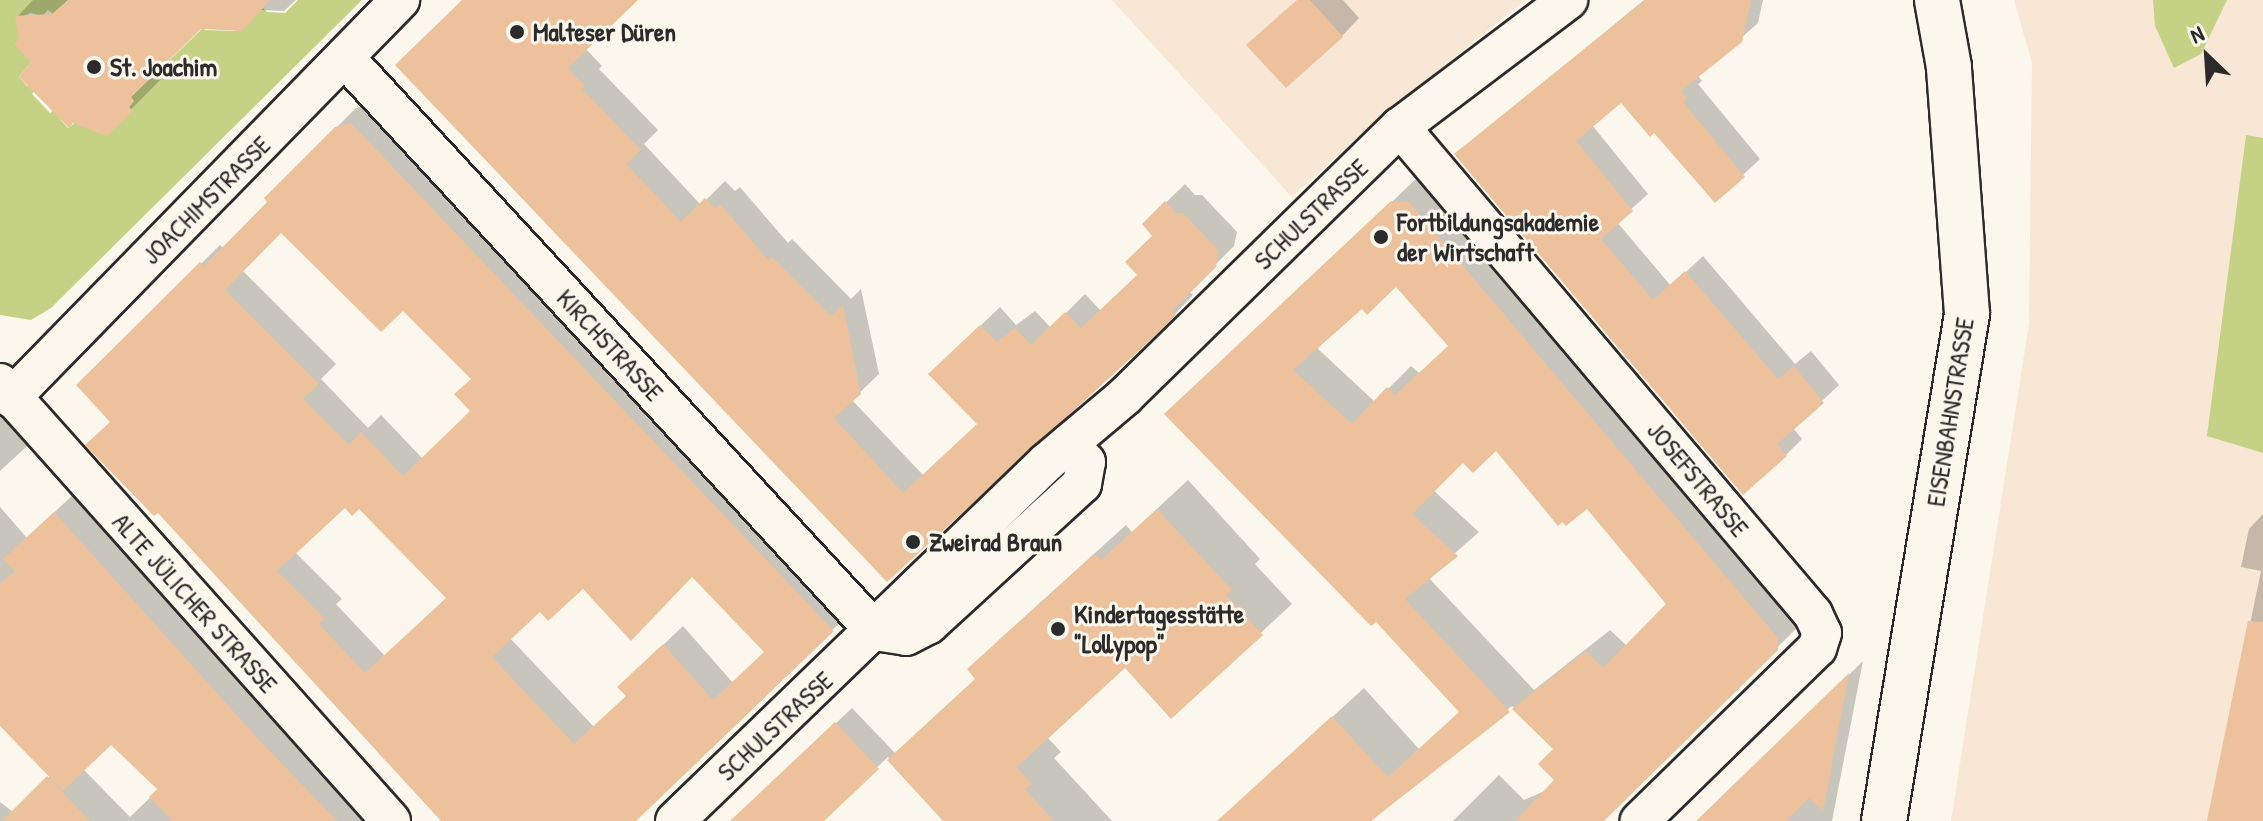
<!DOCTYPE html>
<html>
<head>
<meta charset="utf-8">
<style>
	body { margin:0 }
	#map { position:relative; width:2263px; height:821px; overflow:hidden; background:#fbf7ec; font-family:"Patrick Hand",sans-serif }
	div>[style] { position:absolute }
	.built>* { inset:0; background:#f7e7d4 }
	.green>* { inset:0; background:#c5d286 }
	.shadow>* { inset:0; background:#0003 }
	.building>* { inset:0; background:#eec19d }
	.roads { filter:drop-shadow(2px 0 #2b2b2b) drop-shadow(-2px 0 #2b2b2b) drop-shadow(0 2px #2b2b2b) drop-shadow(0 -2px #2b2b2b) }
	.street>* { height:38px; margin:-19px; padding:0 19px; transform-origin:19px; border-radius:19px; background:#fbf7ec }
	.secondary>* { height:44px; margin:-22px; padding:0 22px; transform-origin:22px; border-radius:22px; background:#fbf7ec }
	.dots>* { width:22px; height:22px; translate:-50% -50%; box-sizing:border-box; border:4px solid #fbf7ec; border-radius:50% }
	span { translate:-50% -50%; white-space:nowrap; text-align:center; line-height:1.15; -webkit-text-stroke:6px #fbf7ec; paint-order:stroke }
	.poi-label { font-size:26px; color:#2b2b2b; font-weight:700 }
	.left { translate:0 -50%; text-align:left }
	.street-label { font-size:26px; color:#2b2b2b }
	.north { position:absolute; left:2167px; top:16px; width:80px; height:80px; -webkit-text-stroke:6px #fbf7ec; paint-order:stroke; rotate:335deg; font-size:22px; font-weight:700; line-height:32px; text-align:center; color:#2b2b2b }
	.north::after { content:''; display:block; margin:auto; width:28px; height:36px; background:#2b2b2b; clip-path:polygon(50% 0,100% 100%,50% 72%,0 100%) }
</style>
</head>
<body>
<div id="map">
	<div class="built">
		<div style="clip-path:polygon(1112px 0,1526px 0,1386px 112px,1292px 197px)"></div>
		<div style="clip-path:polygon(2014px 0,2263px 0,2263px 821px,1951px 821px,2029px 324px,2032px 63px)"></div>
	</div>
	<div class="green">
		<div style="clip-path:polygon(0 0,68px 0,53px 14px,48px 10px,42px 16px,31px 13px,21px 17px,18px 33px,31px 62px,19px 77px,27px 86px,38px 87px,32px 94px,50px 113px,57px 108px,60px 119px,68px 128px,83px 117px,100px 133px,132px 111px,129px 107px,134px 101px,131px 97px,204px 27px,205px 30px,235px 31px,263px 8px,267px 12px,285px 13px,298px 0,362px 0,51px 308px,31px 320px,0 315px)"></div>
		<div style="clip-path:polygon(2153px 0,2227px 0,2201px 54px,2174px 68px,2155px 26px)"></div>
		<div style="clip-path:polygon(2246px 135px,2263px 138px,2263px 453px,2207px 436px)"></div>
	</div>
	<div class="shadow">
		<div style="clip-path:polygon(33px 0,296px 0,284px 11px,260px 10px,200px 27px,160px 66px,163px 70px,158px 76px,161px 79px,107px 134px,34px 62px,21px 39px,17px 17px)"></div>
		<div style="clip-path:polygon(463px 0,636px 0,585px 48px,602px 66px,599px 69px,658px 130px,644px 144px,701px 205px,725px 181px,735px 191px,740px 187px,788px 243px,792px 239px,851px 299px,861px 289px,879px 374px,852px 400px,923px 475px,979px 424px,949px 356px,1000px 307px,1016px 325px,1035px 311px,1051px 328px,1085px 294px,1101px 311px,1140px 275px,1155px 235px,1144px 224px,1185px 184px,1195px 195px,1202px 195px,1237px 232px,1234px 246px,1189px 291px,1193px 295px,1175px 314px,887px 579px)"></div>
		<div style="clip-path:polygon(1298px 0,1343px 0,1359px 18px,1342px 36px)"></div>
		<div style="clip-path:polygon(1644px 0,1763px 0,1758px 23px,1698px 76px,1702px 81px,1698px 84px,1760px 159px,1743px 175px,1654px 131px,1622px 100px,1592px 125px,1648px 194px,1617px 222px,1671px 286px,1703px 256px,1795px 364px,1811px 351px,1839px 385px,1793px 428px,1802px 439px,1786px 455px,1457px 154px)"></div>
		<div style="clip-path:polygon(evenodd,371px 105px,852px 611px,632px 821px,443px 821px,79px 385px,220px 245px,224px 249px,270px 202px,266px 198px,356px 108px,371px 105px,281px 231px,403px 308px,473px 378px,473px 411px,423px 459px,381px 415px,368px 428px,321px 379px,336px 364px,242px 270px,281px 231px,371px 105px,345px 505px,359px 506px,448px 597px,385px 656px,336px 604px,342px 599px,295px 552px,345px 505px,371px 105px,693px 575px,766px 652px,733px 683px,683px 626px,639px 668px,628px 696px,594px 727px,510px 638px,540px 609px,583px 586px,693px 575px)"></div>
		<div style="clip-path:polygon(evenodd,1416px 179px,1432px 180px,1800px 625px,1601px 821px,1453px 821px,1499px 775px,1524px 800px,1549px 789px,1557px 780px,1555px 749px,1512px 706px,1368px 821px,1218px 821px,1364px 688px,1419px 749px,1461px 711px,1190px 392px,1416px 179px,1396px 284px,1450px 345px,1419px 373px,1411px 366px,1375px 402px,1316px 347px,1362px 306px,1396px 284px,1416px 179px,1496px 449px,1587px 506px,1669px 604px,1627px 646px,1610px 630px,1534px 690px,1428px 577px,1479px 532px,1433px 490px,1463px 460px,1496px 449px)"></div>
		<div style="clip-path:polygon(0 383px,37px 437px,0 471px)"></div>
		<div style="clip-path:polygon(1188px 480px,1260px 559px,1255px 564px,1292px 604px,1171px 716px,1125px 665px,1047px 737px,1061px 752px,1054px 758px,1112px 821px,946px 821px,888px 757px,853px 790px,810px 821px,732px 821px,852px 708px,896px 754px,977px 678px,970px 670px,1000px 639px,1126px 525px,1132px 532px)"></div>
		<div style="clip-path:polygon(evenodd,77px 491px,381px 821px,0 821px,0 802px,13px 812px,51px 775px,0 723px,0 507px,27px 538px,77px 491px,111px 742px,159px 789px,130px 817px,83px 769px,111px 742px)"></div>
		<div style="clip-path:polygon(2263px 514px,2263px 821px,2209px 821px,2261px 571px,2241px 567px,2249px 529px)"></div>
		<div style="clip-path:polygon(1863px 661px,1832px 821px,1700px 821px)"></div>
	</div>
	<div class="building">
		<div style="clip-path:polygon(68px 0,270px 0,242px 31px,201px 29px,131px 97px,134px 101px,129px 107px,133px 111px,107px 136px,73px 123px,69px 128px,19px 77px,31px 62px,14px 44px,19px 39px,15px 16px,52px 14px)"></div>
		<div style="clip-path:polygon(462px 0,638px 0,568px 68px,585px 86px,582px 89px,641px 150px,626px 164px,681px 222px,705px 198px,715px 208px,720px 204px,768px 260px,772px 257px,831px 316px,843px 305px,861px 394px,834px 418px,903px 493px,977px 424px,928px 374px,980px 325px,997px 342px,1015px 328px,1031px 345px,1065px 312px,1081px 328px,1137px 275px,1125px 262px,1152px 236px,1142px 224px,1165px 201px,1176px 213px,1183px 213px,1219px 251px,1216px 267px,1172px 311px,1176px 315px,1155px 336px,887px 582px,395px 65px)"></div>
		<div style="clip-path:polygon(1297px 0,1310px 0,1343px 37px,1286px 88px,1246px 45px)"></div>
		<div style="clip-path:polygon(1645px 0,1751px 0,1742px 42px,1681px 91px,1687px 98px,1683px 102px,1745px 177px,1715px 203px,1654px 133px,1650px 137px,1621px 103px,1576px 141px,1633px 211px,1601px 239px,1653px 300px,1685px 271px,1778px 379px,1794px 366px,1824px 403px,1777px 444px,1787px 456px,1743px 495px,1454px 154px)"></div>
		<div style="clip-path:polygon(evenodd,351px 123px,834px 631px,636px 821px,441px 821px,158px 513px,154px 516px,85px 445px,110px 422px,76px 385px,200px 262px,204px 266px,267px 202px,264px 198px,335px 127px,351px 123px,281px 233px,381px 332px,403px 311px,471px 379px,454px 394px,470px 411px,403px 476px,361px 432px,349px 445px,303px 399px,319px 384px,225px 290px,281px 233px,351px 123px,345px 508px,352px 516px,359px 509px,446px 598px,365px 673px,319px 624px,325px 619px,277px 571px,345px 508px,351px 123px,692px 577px,764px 652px,713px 700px,663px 644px,617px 687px,626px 696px,574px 744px,492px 657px,540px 612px,548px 621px,583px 589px,631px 641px,692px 577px)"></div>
		<div style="clip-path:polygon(evenodd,1391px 201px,1409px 202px,1778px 638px,1778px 650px,1604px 821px,1515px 821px,1554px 780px,1538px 764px,1553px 749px,1512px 709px,1586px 651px,1603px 668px,1666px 604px,1587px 509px,1566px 526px,1562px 522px,1558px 526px,1496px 451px,1473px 473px,1463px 463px,1412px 514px,1458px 556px,1405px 599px,1510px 712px,1404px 795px,1388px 777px,1459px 712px,1376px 622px,1371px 626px,1164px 414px,1391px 201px,1396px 287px,1448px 346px,1395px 395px,1387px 387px,1352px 424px,1293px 370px,1362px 309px,1367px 315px,1396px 287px)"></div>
		<div style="clip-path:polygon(1157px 509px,1232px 590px,1226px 595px,1263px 635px,1171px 719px,1125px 668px,1017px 767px,1032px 784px,1025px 789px,1054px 821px,943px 821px,887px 760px,975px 679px,967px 669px,1094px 554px,1101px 560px)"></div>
		<div style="clip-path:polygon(54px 512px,261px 742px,337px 821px,173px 821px,149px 797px,157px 789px,111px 745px,63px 791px,0 726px,0 584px,15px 571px,3px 559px)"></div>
		<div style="clip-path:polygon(2248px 621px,2263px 622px,2263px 821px,2207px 821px)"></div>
		<div style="clip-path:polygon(1849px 673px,1823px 811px,1809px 798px,1786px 821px,1696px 821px)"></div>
		<div style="clip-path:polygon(1332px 716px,1404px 795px,1371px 821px,1217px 821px)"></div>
		<div style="clip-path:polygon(835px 722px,879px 769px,824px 821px,730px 821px)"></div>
		<div style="clip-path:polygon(47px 776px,90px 821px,2px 821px)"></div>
	</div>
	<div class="roads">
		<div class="street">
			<div style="left:345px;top:58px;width:781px;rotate:47.23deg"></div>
			<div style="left:1400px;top:127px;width:639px;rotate:49.7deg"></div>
			<div style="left:1813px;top:614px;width:21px;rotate:65deg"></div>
			<div style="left:1822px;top:633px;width:16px;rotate:108deg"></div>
			<div style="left:1817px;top:648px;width:248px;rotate:135.7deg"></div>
			<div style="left:0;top:383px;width:587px;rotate:48.24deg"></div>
			<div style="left:11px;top:398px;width:557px;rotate:-45.66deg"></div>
			<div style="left:875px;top:631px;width:31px;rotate:9deg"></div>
			<div style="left:906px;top:636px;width:25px;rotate:-27deg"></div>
			<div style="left:928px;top:625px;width:209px;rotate:-42.5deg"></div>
			<div style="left:1082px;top:484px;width:22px;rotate:-80deg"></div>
			<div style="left:1086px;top:462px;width:25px;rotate:-135deg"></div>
			<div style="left:675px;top:821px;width:517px;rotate:-43.98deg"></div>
			<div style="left:1047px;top:462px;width:102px;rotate:-40.2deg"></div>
			<div style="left:1125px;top:396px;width:385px;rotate:-44.4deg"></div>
			<div style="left:1400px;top:127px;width:211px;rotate:-37.1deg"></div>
		</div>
		<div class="secondary">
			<div style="left:1884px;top:821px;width:514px;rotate:-80.7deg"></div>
			<div style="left:1967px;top:314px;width:248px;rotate:-94.2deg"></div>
			<div style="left:1949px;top:67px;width:68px;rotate:-100.2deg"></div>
		</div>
	</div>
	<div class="dots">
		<div style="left:517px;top:32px;background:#2b2b2b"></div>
		<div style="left:94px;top:67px;background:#2b2b2b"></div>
		<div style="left:1381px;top:237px;background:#2b2b2b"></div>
		<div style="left:913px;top:542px;background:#2b2b2b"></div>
		<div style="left:1058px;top:629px;background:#2b2b2b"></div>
	</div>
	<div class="poi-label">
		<span class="left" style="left:533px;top:32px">Malteser Düren</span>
		<span class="left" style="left:110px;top:67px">St. Joachim</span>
		<span class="left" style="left:1397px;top:237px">Fortbildungsakademie<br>der Wirtschaft</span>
		<span class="left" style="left:929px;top:542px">Zweirad Braun</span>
		<span class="left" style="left:1074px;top:629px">Kindertagesstätte<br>"Lollypop"</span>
	</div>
	<div class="street-label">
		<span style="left:206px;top:200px;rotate:-45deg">JOACHIMSTRASSE</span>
		<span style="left:1311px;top:214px;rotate:-44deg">SCHULSTRASSE</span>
		<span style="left:610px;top:345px;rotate:47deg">KIRCHSTRASSE</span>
		<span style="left:1950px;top:412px;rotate:-81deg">EISENBAHNSTRASSE</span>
		<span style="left:1698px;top:479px;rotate:50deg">JOSEFSTRASSE</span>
		<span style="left:195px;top:603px;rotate:48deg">ALTE JÜLICHER STRASSE</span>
		<span style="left:775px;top:726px;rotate:-43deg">SCHULSTRASSE</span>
	</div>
	<div class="north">N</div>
</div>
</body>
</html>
